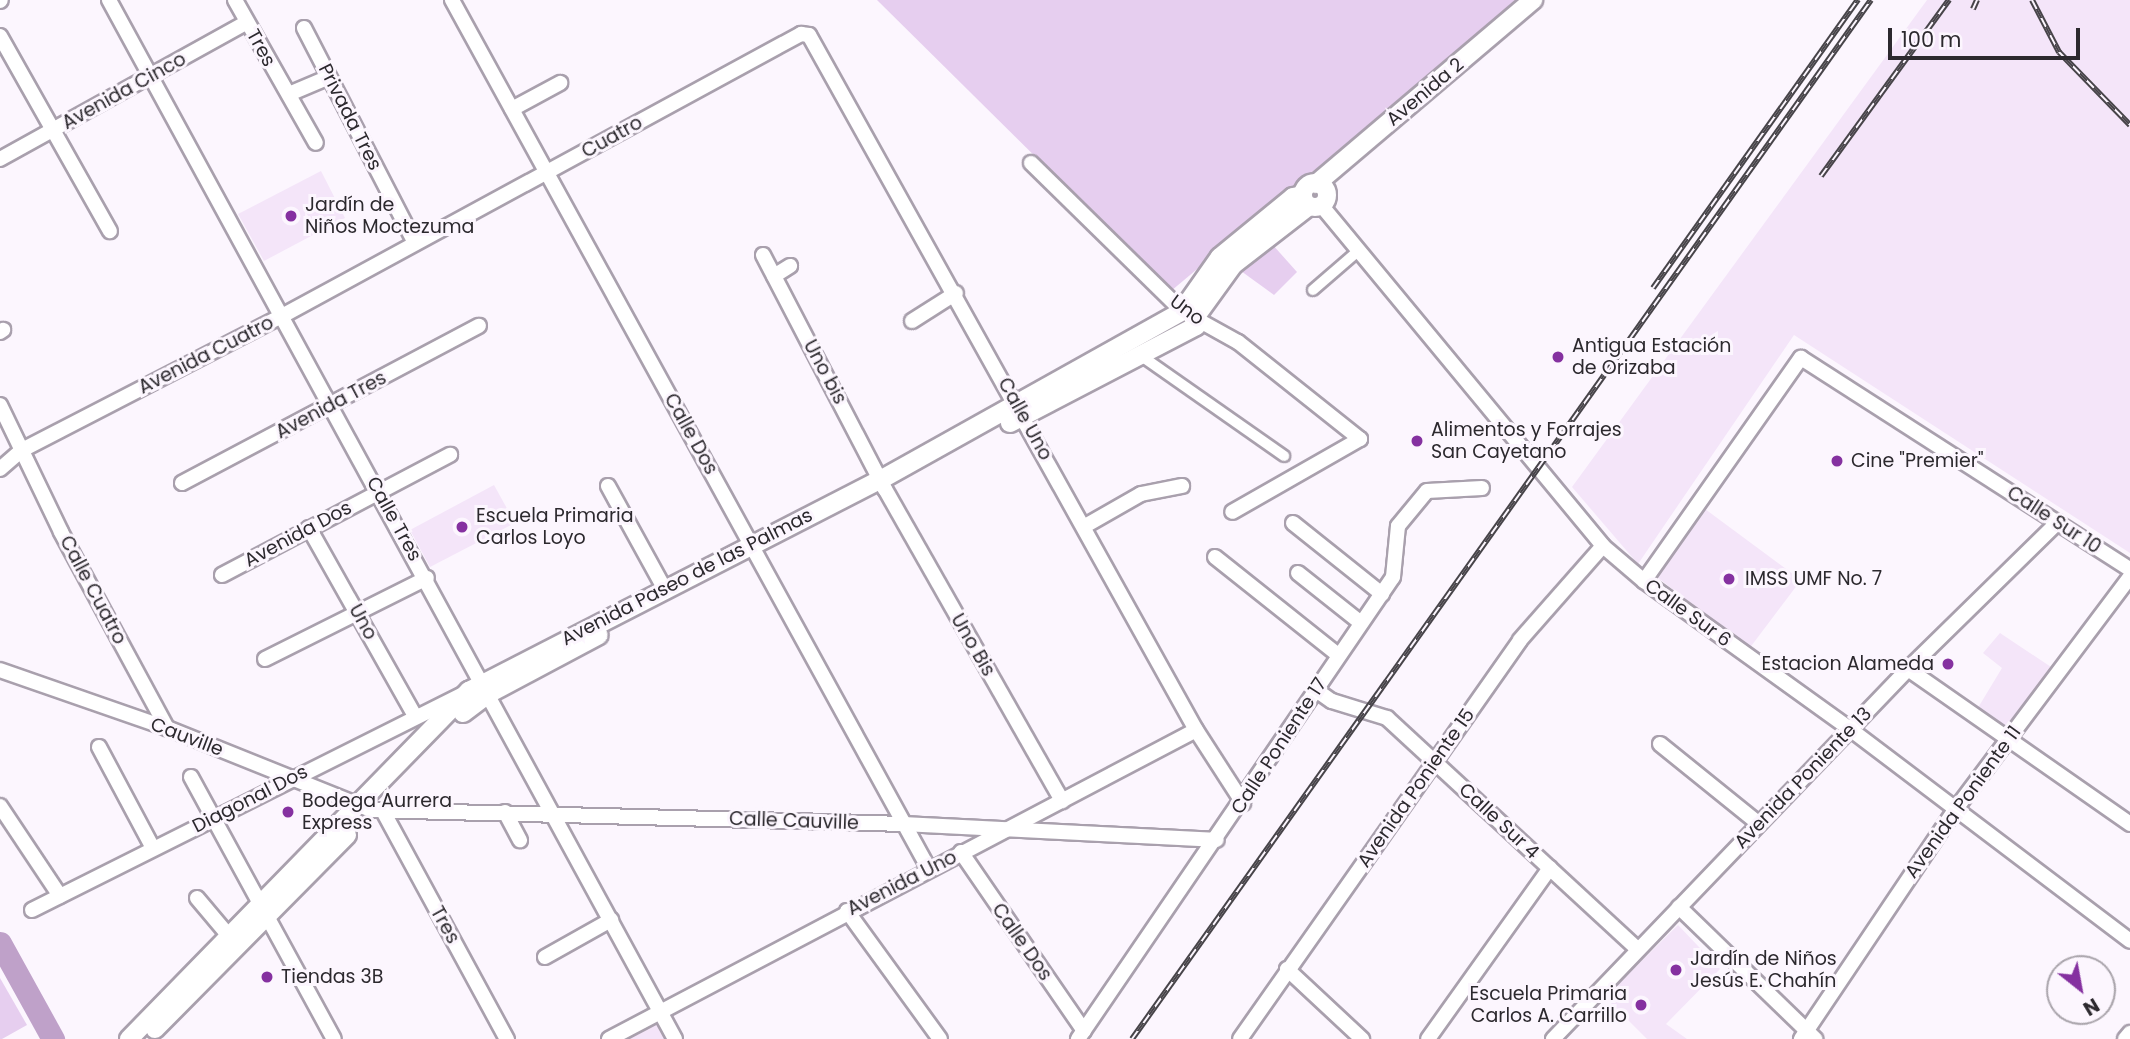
<!DOCTYPE html>
<html>
<head>
<meta charset="utf-8">
<style>
	body { margin:0 }
	#map { position:relative; width:2130px; height:1039px; overflow:hidden; background:#fcf6fe; font-family:Poppins,sans-serif }
	div>[style] { position:absolute }
	.built>* { inset:0; background:#f4e5f9 }
	.green>* { inset:0; background:#e6ceef }
	.river>* { height:23px; margin:-11.5px; padding:0 11.5px; transform-origin:11.5px; border-radius:11.5px; background:#bfa1c9 }
	.roads { filter:drop-shadow(2px 0 #a9a0ad) drop-shadow(-2px 0 #a9a0ad) drop-shadow(0 2px #a9a0ad) drop-shadow(0 -2px #a9a0ad) }
	.pedestrian>* { height:10px; margin:-5px; padding:0 5px; transform-origin:5px; border-radius:5px; background:#fff }
	.minor>* { height:14px; margin:-7px; padding:0 7px; transform-origin:7px; border-radius:7px; background:#fff }
	.tertiary>* { height:18px; margin:-9px; padding:0 9px; transform-origin:9px; border-radius:9px; background:#fff }
	.tertiary>.ring { margin:-9px; padding:0; box-sizing:content-box; background:none; border:18px solid #fff; border-radius:50% }
	.rail>* { height:6px; margin-top:-3px; transform-origin:0; background:repeating-linear-gradient(90deg,#fcf6fe 0 10px,#474449 0 20px); box-sizing:border-box; border-block:2px solid #474449 }
	.dots>* { width:19px; height:19px; translate:-50% -50%; box-sizing:border-box; border:4px solid #fcf6fe; border-radius:50% }
	span { translate:-50% -50%; white-space:nowrap; text-align:center; line-height:1.15; -webkit-text-stroke:6px #fcf6fe; paint-order:stroke }
	.street-label { font-size:19px; color:#2c292e }
	.poi-label { font-size:19px; color:#2c292e }
	.left { translate:0 -50%; text-align:left }
	.right { translate:-100% -50%; text-align:right }
	.north { position:absolute; left:2046px; top:955px; width:70px; height:70px; box-sizing:border-box; background:#fcf6fe; border:2px solid #a9a4ab; border-radius:50%; rotate:149deg; font-size:19px; font-weight:700; line-height:28px; text-align:center; color:#2c292e }
	.north::after { content:''; display:block; margin:auto; width:24px; height:32px; background:#8531a0; clip-path:polygon(50% 0,100% 100%,50% 72%,0 100%) }
	.scale { position:absolute; left:1888px; top:28px; width:192px; height:32px; box-sizing:border-box; border:4px solid #2c292e; border-top:0; padding-left:9px; font-size:21px; line-height:24px; white-space:nowrap; color:#2c292e; -webkit-text-stroke:5px #fcf6fe; paint-order:stroke }
</style>
</head>
<body>
<div id="map">
	<div class="built">
		<div style="clip-path:polygon(1927px 0,2130px 0,2130px 553px,1794px 335px,1638px 564px,1572px 487px)"></div>
		<div style="clip-path:polygon(321px 171px,345px 218px,264px 261px,238px 214px)"></div>
		<div style="clip-path:polygon(494px 485px,515px 523px,430px 567px,410px 530px)"></div>
		<div style="clip-path:polygon(1705px 509px,1801px 580px,1749px 649px,1657px 577px)"></div>
		<div style="clip-path:polygon(2000px 633px,2051px 667px,2005px 732px,1976px 711px,2002px 668px,1983px 653px)"></div>
		<div style="clip-path:polygon(1678px 925px,1720px 969px,1666px 1024px,1687px 1039px,1647px 1039px,1605px 997px)"></div>
		<div style="clip-path:polygon(662px 1021px,671px 1039px,625px 1039px)"></div>
	</div>
	<div class="green">
		<div style="clip-path:polygon(877px 0,1518px 0,1171px 291px)"></div>
		<div style="clip-path:polygon(1272px 244px,1297px 272px,1274px 295px,1241px 271px)"></div>
		<div style="clip-path:polygon(0 978px,27px 1025px,2px 1039px,0 1039px)"></div>
	</div>
	<div class="river">
		<div style="left:0;top:943px;width:110px;rotate:61.1deg"></div>
	</div>
	<div class="roads">
		<div class="pedestrian">
			<div style="left:1313px;top:290px;width:58px;rotate:-40.8deg"></div>
			<div style="left:1140px;top:355px;width:176px;rotate:35deg"></div>
		</div>
		<div class="minor">
			<div style="left:109px;top:0;width:1183px;rotate:61.42deg"></div>
			<div style="left:235px;top:0;width:164px;rotate:60.5deg"></div>
			<div style="left:452px;top:0;width:991px;rotate:61.24deg"></div>
			<div style="left:0;top:1px;width:1px;rotate:-45deg"></div>
			<div style="left:304px;top:28px;width:242px;rotate:62.7deg"></div>
			<div style="left:0;top:36px;width:224px;rotate:60.6deg"></div>
			<div style="left:289px;top:94px;width:43px;rotate:-23deg"></div>
			<div style="left:512px;top:109px;width:55px;rotate:-28.4deg"></div>
			<div style="left:0;top:159px;width:282px;rotate:-29deg"></div>
			<div style="left:1031px;top:163px;width:211px;rotate:44.4deg"></div>
			<div style="left:1182px;top:311px;width:64px;rotate:29deg"></div>
			<div style="left:1238px;top:342px;width:156px;rotate:38.5deg"></div>
			<div style="left:1360px;top:439px;width:147px;rotate:150.3deg"></div>
			<div style="left:1321px;top:205px;width:442px;rotate:50.4deg"></div>
			<div style="left:1603px;top:546px;width:54px;rotate:40.5deg"></div>
			<div style="left:1644px;top:581px;width:254px;rotate:35.7deg"></div>
			<div style="left:1850px;top:729px;width:351px;rotate:37.1deg"></div>
			<div style="left:763px;top:255px;width:264px;rotate:62.5deg"></div>
			<div style="left:885px;top:489px;width:359px;rotate:60.4deg"></div>
			<div style="left:774px;top:276px;width:19px;rotate:-32deg"></div>
			<div style="left:912px;top:321px;width:52px;rotate:-32.5deg"></div>
			<div style="left:0;top:332px;width:4px;rotate:-34deg"></div>
			<div style="left:0;top:405px;width:141px;rotate:64.3deg"></div>
			<div style="left:61px;top:532px;width:223px;rotate:61.6deg"></div>
			<div style="left:0;top:469px;width:29px;rotate:-41deg"></div>
			<div style="left:22px;top:450px;width:292px;rotate:-27.3deg"></div>
			<div style="left:282px;top:316px;width:591px;rotate:-28.52deg"></div>
			<div style="left:801px;top:34px;width:8px;rotate:7deg"></div>
			<div style="left:809px;top:35px;width:795px;rotate:60.89deg"></div>
			<div style="left:1196px;top:730px;width:87px;rotate:57.2deg"></div>
			<div style="left:182px;top:483px;width:336px;rotate:-27.9deg"></div>
			<div style="left:608px;top:486px;width:116px;rotate:61.2deg"></div>
			<div style="left:1293px;top:523px;width:114px;rotate:38.6deg"></div>
			<div style="left:1085px;top:526px;width:64px;rotate:-29.7deg"></div>
			<div style="left:1141px;top:494px;width:42px;rotate:-11deg"></div>
			<div style="left:309px;top:528px;width:216px;rotate:60.6deg"></div>
			<div style="left:1215px;top:557px;width:156px;rotate:38.5deg"></div>
			<div style="left:1298px;top:573px;width:80px;rotate:38.4deg"></div>
			<div style="left:222px;top:575px;width:258px;rotate:-27.8deg"></div>
			<div style="left:1644px;top:581px;width:273px;rotate:-54.9deg"></div>
			<div style="left:1801px;top:358px;width:391px;rotate:32.7deg"></div>
			<div style="left:265px;top:659px;width:181px;rotate:-26.6deg"></div>
			<div style="left:1908px;top:669px;width:271px;rotate:34.9deg"></div>
			<div style="left:0;top:670px;width:177px;rotate:19.2deg"></div>
			<div style="left:167px;top:728px;width:220px;rotate:21.9deg"></div>
			<div style="left:371px;top:810px;width:534px;rotate:1.5deg"></div>
			<div style="left:905px;top:824px;width:312px;rotate:2.9deg"></div>
			<div style="left:1316px;top:690px;width:19px;rotate:35deg"></div>
			<div style="left:1332px;top:701px;width:58px;rotate:17.2deg"></div>
			<div style="left:1387px;top:718px;width:339px;rotate:42.7deg"></div>
			<div style="left:1660px;top:744px;width:127px;rotate:38.9deg"></div>
			<div style="left:99px;top:747px;width:115px;rotate:61.9deg"></div>
			<div style="left:191px;top:777px;width:298px;rotate:61.4deg"></div>
			<div style="left:0;top:806px;width:108px;rotate:56.3deg"></div>
			<div style="left:383px;top:811px;width:260px;rotate:61.5deg"></div>
			<div style="left:505px;top:812px;width:32px;rotate:62deg"></div>
			<div style="left:961px;top:852px;width:217px;rotate:55.5deg"></div>
			<div style="left:197px;top:898px;width:50px;rotate:49.9deg"></div>
			<div style="left:1679px;top:907px;width:190px;rotate:44.1deg"></div>
			<div style="left:32px;top:910px;width:480px;rotate:-26.6deg"></div>
			<div style="left:847px;top:911px;width:158px;rotate:54deg"></div>
			<div style="left:545px;top:957px;width:76px;rotate:-29.3deg"></div>
			<div style="left:1287px;top:969px;width:103px;rotate:43deg"></div>
			<div style="left:609px;top:1039px;width:663px;rotate:-27.76deg"></div>
			<div style="left:1078px;top:1039px;width:559px;rotate:-55.71deg"></div>
			<div style="left:1393px;top:577px;width:51px;rotate:-84.4deg"></div>
			<div style="left:1398px;top:526px;width:45px;rotate:-50.4deg"></div>
			<div style="left:1427px;top:491px;width:55px;rotate:-3.1deg"></div>
			<div style="left:1240px;top:1039px;width:487px;rotate:-54.9deg"></div>
			<div style="left:1520px;top:640px;width:125px;rotate:-48.6deg"></div>
			<div style="left:1428px;top:1039px;width:210px;rotate:-54.5deg"></div>
			<div style="left:1553px;top:1039px;width:513px;rotate:-46.19deg"></div>
			<div style="left:1908px;top:669px;width:210px;rotate:-44.4deg"></div>
			<div style="left:1801px;top:1039px;width:276px;rotate:-56.1deg"></div>
			<div style="left:1955px;top:810px;width:291px;rotate:-53.1deg"></div>
			<div style="left:2125px;top:1039px;width:8px;rotate:-50deg"></div>
		</div>
		<div class="tertiary">
			<div class="ring" style="left:1303px;top:183px;width:6px;height:6px"></div>
			<div style="left:1316px;top:184px;width:285px;rotate:-40.3deg"></div>
			<div style="left:1010px;top:423px;width:210px;rotate:-27.5deg"></div>
			<div style="left:1196px;top:326px;width:7px;rotate:-106deg"></div>
			<div style="left:1194px;top:319px;width:67px;rotate:-54.2deg"></div>
			<div style="left:1233px;top:265px;width:96px;rotate:-37.8deg"></div>
			<div style="left:463px;top:713px;width:34px;rotate:-37deg"></div>
			<div style="left:490px;top:693px;width:123px;rotate:-28deg"></div>
			<div style="left:155px;top:1029px;width:273px;rotate:-45.3deg"></div>
			<div style="left:129px;top:1039px;width:487px;rotate:-45.7deg"></div>
			<div style="left:469px;top:691px;width:464px;rotate:-27.2deg"></div>
			<div style="left:882px;top:479px;width:344px;rotate:-29.2deg"></div>
			<div style="left:1182px;top:311px;width:66px;rotate:-54.9deg"></div>
			<div style="left:1220px;top:257px;width:94px;rotate:-39.4deg"></div>
			<div style="left:1293px;top:197px;width:10px;rotate:-11deg"></div>
		</div>
	</div>
	<div class="rail">
		<div style="left:2032px;top:0;width:59px;rotate:62.6deg"></div>
		<div style="left:2059px;top:52px;width:102px;rotate:45.8deg"></div>
		<div style="left:1973px;top:9px;width:10px;rotate:-66deg"></div>
		<div style="left:1821px;top:176px;width:218px;rotate:-54deg"></div>
		<div style="left:1653px;top:288px;width:354px;rotate:-54.6deg"></div>
		<div style="left:1132px;top:1039px;width:1275px;rotate:-54.58deg"></div>
	</div>
	<div class="dots">
		<div style="left:291px;top:216px;background:#8531a0"></div>
		<div style="left:1558px;top:357px;background:#8531a0"></div>
		<div style="left:1417px;top:441px;background:#8531a0"></div>
		<div style="left:1837px;top:461px;background:#8531a0"></div>
		<div style="left:462px;top:527px;background:#8531a0"></div>
		<div style="left:1729px;top:579px;background:#8531a0"></div>
		<div style="left:1948px;top:664px;background:#8531a0"></div>
		<div style="left:288px;top:812px;background:#8531a0"></div>
		<div style="left:1676px;top:970px;background:#8531a0"></div>
		<div style="left:267px;top:977px;background:#8531a0"></div>
		<div style="left:1641px;top:1005px;background:#8531a0"></div>
	</div>
	<div class="street-label">
		<span style="left:261px;top:48px;rotate:61deg">Tres</span>
		<span style="left:124px;top:91px;rotate:-29deg">Avenida Cinco</span>
		<span style="left:1425px;top:92px;rotate:-40deg">Avenida 2</span>
		<span style="left:350px;top:117px;rotate:63deg">Privada Tres</span>
		<span style="left:612px;top:137px;rotate:-29deg">Cuatro</span>
		<span style="left:1187px;top:310px;rotate:36deg">Uno</span>
		<span style="left:206px;top:355px;rotate:-27deg">Avenida Cuatro</span>
		<span style="left:825px;top:372px;rotate:62deg">Uno bis</span>
		<span style="left:331px;top:405px;rotate:-28deg">Avenida Tres</span>
		<span style="left:1025px;top:419px;rotate:61deg">Calle Uno</span>
		<span style="left:691px;top:434px;rotate:61deg">Calle Dos</span>
		<span style="left:394px;top:519px;rotate:61deg">Calle Tres</span>
		<span style="left:2054px;top:520px;rotate:33deg">Calle Sur 10</span>
		<span style="left:298px;top:534px;rotate:-28deg">Avenida Dos</span>
		<span style="left:687px;top:577px;rotate:-27deg">Avenida Paseo de las Palmas</span>
		<span style="left:93px;top:590px;rotate:62deg">Calle Cuatro</span>
		<span style="left:1688px;top:613px;rotate:36deg">Calle Sur 6</span>
		<span style="left:363px;top:622px;rotate:61deg">Uno</span>
		<span style="left:973px;top:645px;rotate:60deg">Uno Bis</span>
		<span style="left:187px;top:737px;rotate:21deg">Cauville</span>
		<span style="left:1279px;top:746px;rotate:-57deg">Calle Poniente 17</span>
		<span style="left:1803px;top:778px;rotate:-46deg">Avenida Poniente 13</span>
		<span style="left:1416px;top:788px;rotate:-55deg">Avenida Poniente 15</span>
		<span style="left:250px;top:799px;rotate:-27deg">Diagonal Dos</span>
		<span style="left:1963px;top:802px;rotate:-54deg">Avenida Poniente 11</span>
		<span style="left:794px;top:821px;rotate:2deg">Calle Cauville</span>
		<span style="left:1499px;top:821px;rotate:43deg">Calle Sur 4</span>
		<span style="left:902px;top:883px;rotate:-27deg">Avenida Uno</span>
		<span style="left:445px;top:925px;rotate:61deg">Tres</span>
		<span style="left:1022px;top:942px;rotate:55deg">Calle Dos</span>
	</div>
	<div class="poi-label">
		<span class="left" style="left:305px;top:216px">Jardín de<br>Niños Moctezuma</span>
		<span class="left" style="left:1572px;top:357px">Antigua Estación<br>de Orizaba</span>
		<span class="left" style="left:1431px;top:441px">Alimentos y Forrajes<br>San Cayetano</span>
		<span class="left" style="left:1851px;top:461px">Cine "Premier"</span>
		<span class="left" style="left:476px;top:527px">Escuela Primaria<br>Carlos Loyo</span>
		<span class="left" style="left:1745px;top:579px">IMSS UMF No. 7</span>
		<span class="right" style="left:1934px;top:664px">Estacion Alameda</span>
		<span class="left" style="left:302px;top:812px">Bodega Aurrera<br>Express</span>
		<span class="left" style="left:1690px;top:970px">Jardín de Niños<br>Jesús E. Chahín</span>
		<span class="left" style="left:281px;top:977px">Tiendas 3B</span>
		<span class="right" style="left:1627px;top:1005px">Escuela Primaria<br>Carlos A. Carrillo</span>
	</div>
	<div class="north">N</div>
	<div class="scale">100 m</div>
</div>
</body>
</html>
